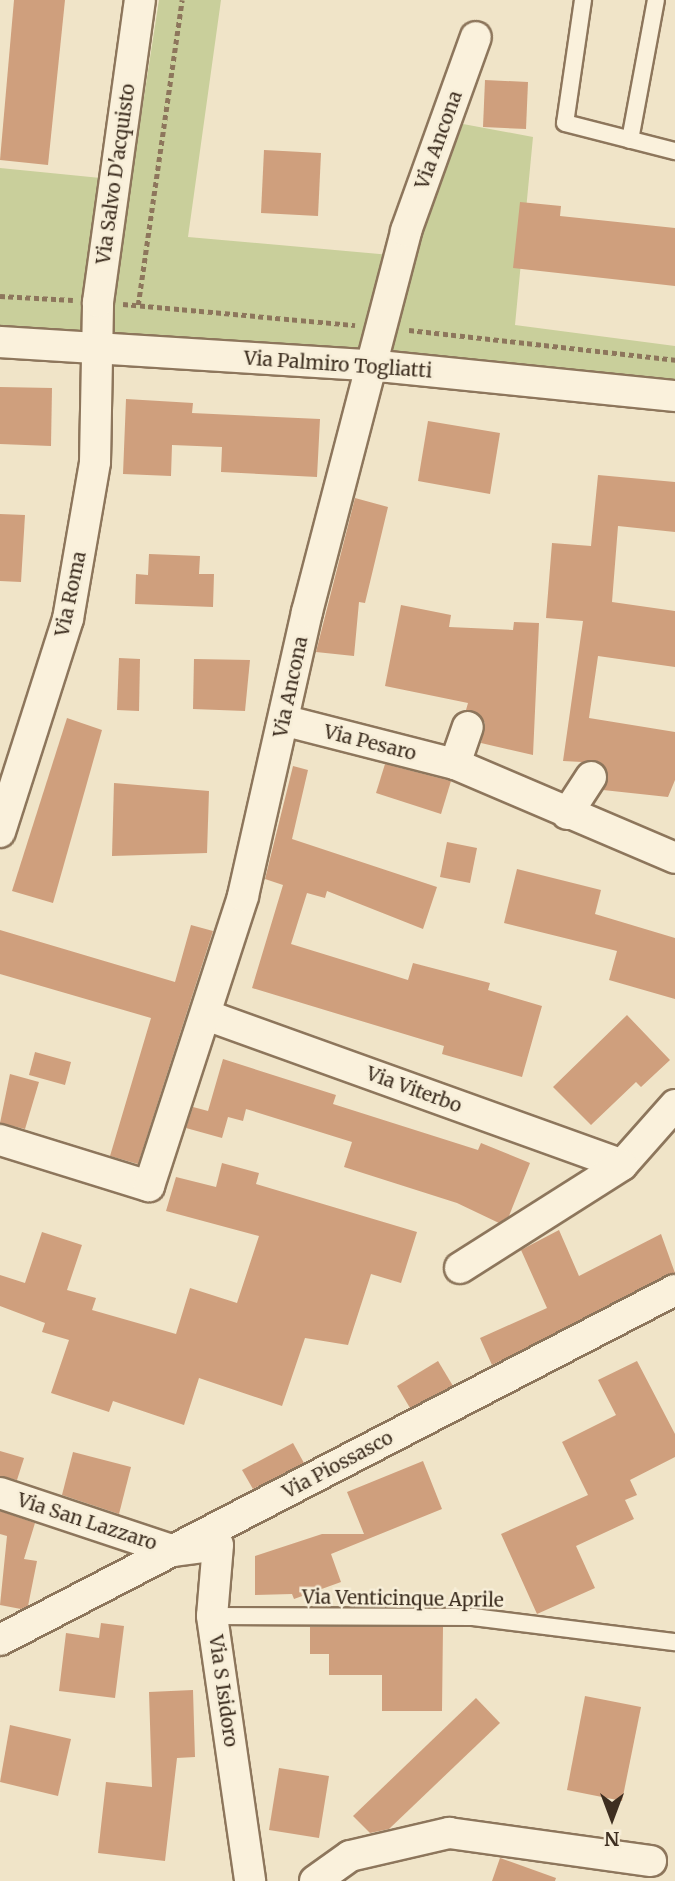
<!DOCTYPE html>
<html>
<head>
<meta charset="utf-8">
<style>
	body { margin:0 }
	#map { position:relative; width:675px; height:1881px; overflow:hidden; background:#f0e4c8; font-family:Merriweather,serif }
	div>[style] { position:absolute }
	.green>* { inset:0; background:#c9cf9b }
	.building>* { inset:0; background:#cf9f7d }
	.path>* { height:4.5px; margin-top:-2.25px; transform-origin:0; background:repeating-linear-gradient(90deg,#8d765c 0 5px,transparent 0 8.5px) }
	.roads { filter:drop-shadow(2px 0 #8d765c) drop-shadow(-2px 0 #8d765c) drop-shadow(0 2px #8d765c) drop-shadow(0 -2px #8d765c) }
	.service>* { height:16px; margin:-8px; padding:0 8px; transform-origin:8px; border-radius:8px; background:#faf1dc }
	.minor>* { height:30px; margin:-15px; padding:0 15px; transform-origin:15px; border-radius:15px; background:#faf1dc }
	span { translate:-50% -50%; white-space:nowrap; text-align:center; line-height:1.15; -webkit-text-stroke:5px #f7eed8; paint-order:stroke }
	.street-label { font-size:19px; color:#3d2e20 }
	.north { position:absolute; left:577px; top:1783px; width:70px; height:70px; -webkit-text-stroke:5px #f7eed8; paint-order:stroke; rotate:180deg; font-size:19px; font-weight:700; line-height:28px; text-align:center; color:#3d2e20 }
	.north::after { content:''; display:block; margin:auto; width:24px; height:32px; background:#3d2e20; clip-path:polygon(50% 0,100% 100%,50% 72%,0 100%) }
</style>
</head>
<body>
<div id="map">
	<div class="green">
		<div style="clip-path:polygon(159px 0,221px 0,188px 237px,413px 257px,463px 124px,533px 137px,515px 325px,675px 346px,675px 388px,361px 350px,0 325px,0 168px,131px 181px)"></div>
	</div>
	<div class="building">
		<div style="clip-path:polygon(14px 0,65px 0,48px 165px,0 160px)"></div>
		<div style="clip-path:polygon(485px 80px,528px 82px,526px 129px,483px 127px)"></div>
		<div style="clip-path:polygon(264px 150px,321px 153px,318px 216px,261px 213px)"></div>
		<div style="clip-path:polygon(520px 202px,561px 206px,560px 216px,675px 228px,675px 286px,513px 268px)"></div>
		<div style="clip-path:polygon(0 387px,52px 388px,51px 446px,0 444px)"></div>
		<div style="clip-path:polygon(126px 399px,193px 403px,192px 413px,320px 419px,317px 477px,221px 472px,222px 447px,172px 445px,171px 476px,123px 474px)"></div>
		<div style="clip-path:polygon(428px 421px,500px 433px,490px 494px,418px 481px)"></div>
		<div style="clip-path:polygon(598px 475px,675px 482px,675px 532px,618px 526px,612px 602px,675px 611px,675px 667px,598px 656px,589px 718px,675px 732px,675px 780px,668px 797px,603px 790px,608px 777px,601px 763px,563px 761px,583px 621px,546px 618px,552px 543px,591px 546px)"></div>
		<div style="clip-path:polygon(355px 498px,388px 507px,365px 603px,359px 602px,354px 656px,316px 652px)"></div>
		<div style="clip-path:polygon(0 514px,25px 515px,21px 582px,0 581px)"></div>
		<div style="clip-path:polygon(149px 554px,200px 556px,199px 574px,214px 574px,213px 607px,135px 604px,136px 574px,148px 575px)"></div>
		<div style="clip-path:polygon(401px 605px,451px 615px,449px 627px,513px 630px,514px 622px,539px 623px,533px 755px,481px 743px,485px 723px,466px 710px,468px 703px,385px 686px)"></div>
		<div style="clip-path:polygon(119px 658px,140px 659px,139px 711px,117px 710px)"></div>
		<div style="clip-path:polygon(194px 659px,250px 660px,245px 711px,193px 709px)"></div>
		<div style="clip-path:polygon(67px 718px,102px 730px,53px 903px,12px 891px)"></div>
		<div style="clip-path:polygon(385px 764px,451px 781px,441px 814px,376px 793px)"></div>
		<div style="clip-path:polygon(293px 766px,308px 770px,292px 839px,437px 887px,423px 929px,327px 891px,325px 898px,307px 893px,291px 944px,408px 980px,413px 963px,490px 983px,488px 990px,542px 1006px,522px 1077px,442px 1054px,444px 1046px,252px 988px,283px 885px,265px 879px)"></div>
		<div style="clip-path:polygon(114px 783px,209px 791px,207px 853px,112px 856px)"></div>
		<div style="clip-path:polygon(447px 842px,477px 848px,470px 883px,440px 877px)"></div>
		<div style="clip-path:polygon(517px 869px,601px 890px,595px 914px,675px 938px,675px 999px,609px 980px,617px 951px,504px 923px)"></div>
		<div style="clip-path:polygon(191px 925px,213px 931px,138px 1164px,110px 1156px,151px 1018px,0 974px,0 930px,175px 982px)"></div>
		<div style="clip-path:polygon(627px 1015px,670px 1060px,641px 1087px,636px 1082px,591px 1125px,553px 1087px)"></div>
		<div style="clip-path:polygon(35px 1052px,71px 1062px,65px 1085px,29px 1075px)"></div>
		<div style="clip-path:polygon(223px 1059px,336px 1095px,333px 1104px,478px 1150px,481px 1143px,530px 1163px,509px 1216px,499px 1223px,457px 1203px,344px 1167px,352px 1142px,246px 1109px,243px 1121px,228px 1117px,222px 1138px,186px 1128px,193px 1107px,208px 1111px)"></div>
		<div style="clip-path:polygon(10px 1074px,39px 1082px,25px 1129px,0 1123px)"></div>
		<div style="clip-path:polygon(222px 1163px,259px 1173px,256px 1184px,417px 1232px,401px 1283px,371px 1274px,348px 1345px,305px 1338px,282px 1406px,199px 1378px,184px 1425px,113px 1401px,109px 1412px,51px 1393px,69px 1340px,42px 1332px,45px 1323px,0 1306px,0 1275px,25px 1283px,42px 1232px,82px 1245px,67px 1290px,96px 1298px,92px 1310px,176px 1334px,190px 1288px,237px 1303px,259px 1236px,166px 1211px,176px 1177px,216px 1187px)"></div>
		<div style="clip-path:polygon(559px 1230px,579px 1276px,661px 1234px,675px 1273px,492px 1365px,480px 1338px,547px 1308px,521px 1250px)"></div>
		<div style="clip-path:polygon(438px 1361px,453px 1386px,410px 1408px,397px 1386px)"></div>
		<div style="clip-path:polygon(637px 1361px,675px 1434px,675px 1457px,630px 1480px,637px 1495px,625px 1500px,634px 1519px,576px 1546px,595px 1588px,537px 1614px,501px 1534px,588px 1495px,562px 1442px,616px 1415px,598px 1380px)"></div>
		<div style="clip-path:polygon(293px 1443px,304px 1463px,253px 1489px,242px 1470px)"></div>
		<div style="clip-path:polygon(0 1451px,24px 1458px,17px 1480px,0 1476px)"></div>
		<div style="clip-path:polygon(73px 1452px,131px 1467px,119px 1514px,62px 1495px)"></div>
		<div style="clip-path:polygon(423px 1461px,442px 1509px,331px 1554px,341px 1582px,294px 1599px,292px 1594px,255px 1595px,255px 1556px,322px 1534px,364px 1534px,347px 1492px)"></div>
		<div style="clip-path:polygon(0 1511px,35px 1523px,24px 1559px,37px 1561px,28px 1606px,21px 1609px,0 1605px,7px 1536px,0 1534px)"></div>
		<div style="clip-path:polygon(101px 1623px,124px 1626px,115px 1698px,59px 1691px,66px 1633px,99px 1638px)"></div>
		<div style="clip-path:polygon(310px 1627px,443px 1627px,442px 1711px,382px 1711px,382px 1675px,329px 1675px,329px 1654px,310px 1654px)"></div>
		<div style="clip-path:polygon(193px 1690px,195px 1757px,177px 1758px,165px 1861px,98px 1853px,106px 1782px,152px 1787px,149px 1692px)"></div>
		<div style="clip-path:polygon(585px 1696px,641px 1707px,622px 1801px,567px 1790px)"></div>
		<div style="clip-path:polygon(476px 1698px,500px 1723px,389px 1829px,370px 1833px,353px 1816px)"></div>
		<div style="clip-path:polygon(10px 1725px,71px 1739px,58px 1796px,0 1782px)"></div>
		<div style="clip-path:polygon(279px 1768px,329px 1776px,319px 1838px,269px 1830px)"></div>
		<div style="clip-path:polygon(500px 1858px,556px 1878px,555px 1881px,492px 1881px)"></div>
	</div>
	<div class="path">
		<div style="left:0;top:296px;width:73px;rotate:3.1deg"></div>
		<div style="left:123px;top:304px;width:233px;rotate:5.2deg"></div>
		<div style="left:138px;top:305px;width:308px;rotate:-81.8deg"></div>
		<div style="left:409px;top:330px;width:268px;rotate:6.4deg"></div>
	</div>
	<div class="roads">
		<div class="service">
			<div style="left:583px;top:0;width:124px;rotate:98.3deg"></div>
			<div style="left:565px;top:123px;width:114px;rotate:14.3deg"></div>
			<div style="left:630px;top:140px;width:142px;rotate:-79.5deg"></div>
			<div style="left:212px;top:1616px;width:261px;rotate:0.2deg"></div>
			<div style="left:473px;top:1617px;width:204px;rotate:7.1deg"></div>
		</div>
		<div class="minor">
			<div style="left:0;top:342px;width:370px;rotate:3.6deg"></div>
			<div style="left:369px;top:365px;width:308px;rotate:5.8deg"></div>
			<div style="left:286px;top:721px;width:174px;rotate:14.3deg"></div>
			<div style="left:455px;top:764px;width:239px;rotate:23.1deg"></div>
			<div style="left:455px;top:764px;width:39px;rotate:-71deg"></div>
			<div style="left:567px;top:814px;width:44px;rotate:-57deg"></div>
			<div style="left:0;top:832px;width:224px;rotate:-72.3deg"></div>
			<div style="left:68px;top:619px;width:159px;rotate:-80.2deg"></div>
			<div style="left:95px;top:462px;width:160px;rotate:-88.9deg"></div>
			<div style="left:98px;top:302px;width:305px;rotate:-82.1deg"></div>
			<div style="left:206px;top:1015px;width:442px;rotate:19.8deg"></div>
			<div style="left:622px;top:1165px;width:80px;rotate:-48.5deg"></div>
			<div style="left:0;top:1140px;width:156px;rotate:17.2deg"></div>
			<div style="left:149px;top:1186px;width:305px;rotate:-72deg"></div>
			<div style="left:243px;top:896px;width:291px;rotate:-77.3deg"></div>
			<div style="left:307px;top:612px;width:394px;rotate:-75.4deg"></div>
			<div style="left:406px;top:231px;width:206px;rotate:-70.2deg"></div>
			<div style="left:460px;top:1268px;width:192px;rotate:-32.4deg"></div>
			<div style="left:0;top:1493px;width:183px;rotate:18.4deg"></div>
			<div style="left:174px;top:1551px;width:44px;rotate:-7.8deg"></div>
			<div style="left:218px;top:1545px;width:71px;rotate:94.8deg"></div>
			<div style="left:212px;top:1616px;width:268px;rotate:81.8deg"></div>
			<div style="left:0;top:1640px;width:760px;rotate:-27.41deg"></div>
			<div style="left:315px;top:1881px;width:43px;rotate:-35.5deg"></div>
			<div style="left:350px;top:1856px;width:102px;rotate:-13.1deg"></div>
			<div style="left:449px;top:1833px;width:204px;rotate:7.9deg"></div>
		</div>
	</div>
	<div class="street-label">
		<span style="left:439px;top:140px;rotate:-70deg">Via Ancona</span>
		<span style="left:116px;top:174px;rotate:-82deg">Via Salvo D'acquisto</span>
		<span style="left:338px;top:365px;rotate:4deg">Via Palmiro Togliatti</span>
		<span style="left:71px;top:594px;rotate:-78deg">Via Roma</span>
		<span style="left:291px;top:687px;rotate:-78deg">Via Ancona</span>
		<span style="left:370px;top:743px;rotate:14deg">Via Pesaro</span>
		<span style="left:414px;top:1090px;rotate:20deg">Via Viterbo</span>
		<span style="left:338px;top:1465px;rotate:-28deg">Via Piossasco</span>
		<span style="left:87px;top:1522px;rotate:18deg">Via San Lazzaro</span>
		<span style="left:403px;top:1599px;rotate:1deg">Via Venticinque Aprile</span>
		<span style="left:223px;top:1691px;rotate:82deg">Via S Isidoro</span>
	</div>
	<div class="north">N</div>
</div>
</body>
</html>
